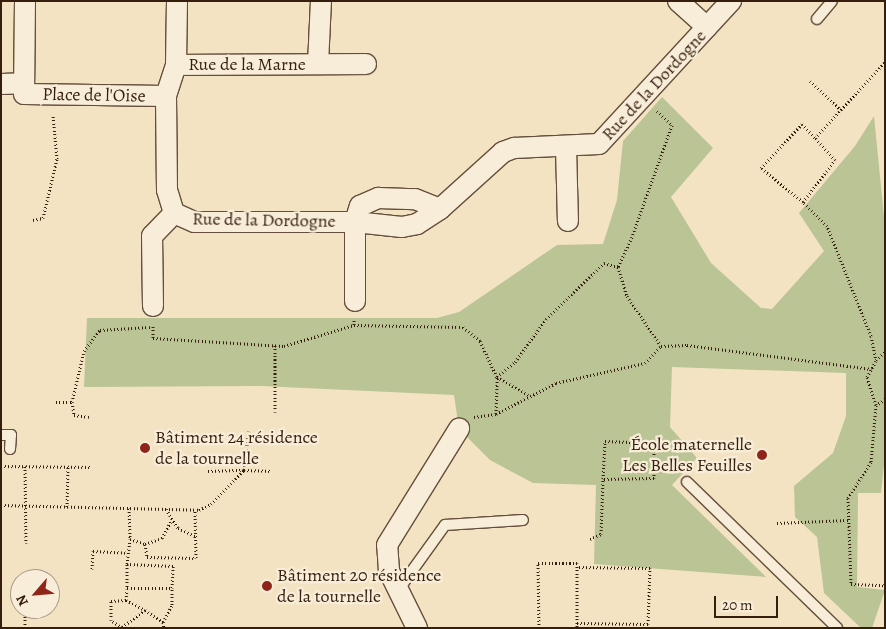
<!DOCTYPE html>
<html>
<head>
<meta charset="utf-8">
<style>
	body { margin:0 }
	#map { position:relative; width:886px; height:629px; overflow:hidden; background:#f3e3c3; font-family:Alegreya,serif }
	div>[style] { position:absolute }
	.green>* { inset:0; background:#bac494 }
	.path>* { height:3px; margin-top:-1.5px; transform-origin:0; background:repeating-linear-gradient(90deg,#361e0f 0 1px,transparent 0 3.5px) }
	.roads { filter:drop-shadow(1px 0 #654f3c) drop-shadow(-1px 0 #654f3c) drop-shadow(0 1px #654f3c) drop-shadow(0 -1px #654f3c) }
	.lane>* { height:10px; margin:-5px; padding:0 5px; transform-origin:5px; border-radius:5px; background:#f7edd8 }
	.street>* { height:20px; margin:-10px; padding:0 10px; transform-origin:10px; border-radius:10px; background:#f7edd8 }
	.dots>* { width:14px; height:14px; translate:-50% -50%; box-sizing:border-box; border:2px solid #f7edd8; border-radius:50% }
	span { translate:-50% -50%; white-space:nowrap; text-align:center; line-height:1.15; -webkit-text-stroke:4.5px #f7edd8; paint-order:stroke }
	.street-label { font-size:18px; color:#361e0f }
	.poi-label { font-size:18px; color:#361e0f }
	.left { translate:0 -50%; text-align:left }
	.right { translate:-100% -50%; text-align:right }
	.frame { position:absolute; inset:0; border:2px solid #361e0f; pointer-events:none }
	.north { position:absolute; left:10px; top:569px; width:50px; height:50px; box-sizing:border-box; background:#f7edd8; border:1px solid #aa9a88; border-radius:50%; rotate:243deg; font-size:14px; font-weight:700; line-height:20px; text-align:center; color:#361e0f }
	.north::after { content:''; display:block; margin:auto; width:18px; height:22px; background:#8f2418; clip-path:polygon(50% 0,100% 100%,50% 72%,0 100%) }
	.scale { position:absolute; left:714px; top:596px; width:64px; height:22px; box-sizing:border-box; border:2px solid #361e0f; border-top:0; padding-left:6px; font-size:15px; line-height:18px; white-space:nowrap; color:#361e0f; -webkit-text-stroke:4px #f7edd8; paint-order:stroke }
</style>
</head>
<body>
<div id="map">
	<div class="green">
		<div style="clip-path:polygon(662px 97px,713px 148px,671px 197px,711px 263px,761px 308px,772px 309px,824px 251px,799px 213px,855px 146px,874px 116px,885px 227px,885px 455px,881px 493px,858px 493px,857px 587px,885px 590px,872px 628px,861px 628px,824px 593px,817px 537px,795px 517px,794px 486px,833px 453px,846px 416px,846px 373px,672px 367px,670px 427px,697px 458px,672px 485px,766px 577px,594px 564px,596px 485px,533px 483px,490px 460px,459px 429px,454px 395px,261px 386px,84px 387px,87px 318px,437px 318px,459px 312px,557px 245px,603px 244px,617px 200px,623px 141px)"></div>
	</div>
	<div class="path">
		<div style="left:810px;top:81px;width:42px;rotate:43.1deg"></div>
		<div style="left:657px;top:111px;width:21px;rotate:43deg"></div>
		<div style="left:672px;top:125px;width:119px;rotate:109.7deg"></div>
		<div style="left:632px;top:237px;width:33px;rotate:115deg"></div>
		<div style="left:618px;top:267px;width:30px;rotate:73deg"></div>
		<div style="left:627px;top:296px;width:60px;rotate:55.8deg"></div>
		<div style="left:803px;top:202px;width:54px;rotate:-141deg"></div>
		<div style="left:761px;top:168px;width:60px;rotate:-47deg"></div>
		<div style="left:802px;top:124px;width:19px;rotate:47deg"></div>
		<div style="left:33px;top:220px;width:10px;rotate:-11deg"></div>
		<div style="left:43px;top:218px;width:61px;rotate:-76.7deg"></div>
		<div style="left:57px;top:159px;width:44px;rotate:-95.2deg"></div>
		<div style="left:354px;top:325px;width:109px;rotate:1.1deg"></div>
		<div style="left:463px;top:327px;width:22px;rotate:39deg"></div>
		<div style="left:480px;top:341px;width:40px;rotate:65deg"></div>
		<div style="left:497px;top:377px;width:36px;rotate:30deg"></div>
		<div style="left:153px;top:326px;width:12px;rotate:90deg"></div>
		<div style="left:153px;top:338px;width:131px;rotate:3.5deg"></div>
		<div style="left:284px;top:346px;width:73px;rotate:-16.7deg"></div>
		<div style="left:354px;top:325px;width:6px;rotate:-90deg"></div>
		<div style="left:275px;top:345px;width:67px;rotate:90deg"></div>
		<div style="left:876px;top:360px;width:12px;rotate:-42deg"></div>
		<div style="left:885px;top:399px;width:11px;rotate:146deg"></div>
		<div style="left:876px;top:405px;width:57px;rotate:95deg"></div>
		<div style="left:871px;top:462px;width:43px;rotate:122.6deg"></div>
		<div style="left:848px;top:498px;width:86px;rotate:88deg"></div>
		<div style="left:851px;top:584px;width:34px;rotate:2deg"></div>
		<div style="left:56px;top:402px;width:16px"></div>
		<div style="left:72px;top:402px;width:13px;rotate:81deg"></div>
		<div style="left:74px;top:415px;width:15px;rotate:8deg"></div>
		<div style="left:72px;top:402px;width:52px;rotate:-76.8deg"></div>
		<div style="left:84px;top:351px;width:26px;rotate:-53deg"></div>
		<div style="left:100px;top:330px;width:50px;rotate:-3.4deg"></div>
		<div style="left:876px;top:405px;width:29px;rotate:-108deg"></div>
		<div style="left:867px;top:377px;width:18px;rotate:-61deg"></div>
		<div style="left:876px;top:361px;width:25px;rotate:-101deg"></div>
		<div style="left:871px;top:336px;width:118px;rotate:-111.8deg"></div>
		<div style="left:827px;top:226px;width:34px;rotate:-135deg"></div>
		<div style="left:803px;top:202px;width:53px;rotate:-52.7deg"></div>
		<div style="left:835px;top:160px;width:30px;rotate:-132deg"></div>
		<div style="left:815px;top:138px;width:103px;rotate:-47.4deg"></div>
		<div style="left:496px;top:414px;width:37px;rotate:-88deg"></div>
		<div style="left:497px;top:377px;width:23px;rotate:-40deg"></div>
		<div style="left:515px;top:362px;width:53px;rotate:-54.2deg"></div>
		<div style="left:546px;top:319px;width:81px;rotate:-44deg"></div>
		<div style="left:604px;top:263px;width:15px;rotate:16deg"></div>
		<div style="left:474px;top:417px;width:22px;rotate:-8deg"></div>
		<div style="left:496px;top:414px;width:68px;rotate:-27.3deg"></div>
		<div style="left:556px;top:383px;width:91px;rotate:-12.7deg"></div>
		<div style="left:645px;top:363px;width:23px;rotate:-47deg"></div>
		<div style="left:661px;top:346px;width:26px;rotate:-2deg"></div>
		<div style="left:687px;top:345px;width:186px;rotate:7.4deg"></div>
		<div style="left:1px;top:466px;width:91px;rotate:0.6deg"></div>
		<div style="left:25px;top:466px;width:77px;rotate:89.3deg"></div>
		<div style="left:208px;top:471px;width:36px;rotate:-2deg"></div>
		<div style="left:244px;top:470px;width:39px;rotate:-83deg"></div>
		<div style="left:1px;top:505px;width:198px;rotate:1.4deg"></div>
		<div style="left:199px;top:510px;width:13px;rotate:-27deg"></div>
		<div style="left:211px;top:504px;width:47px;rotate:-45.9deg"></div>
		<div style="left:244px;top:470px;width:27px;rotate:2deg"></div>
		<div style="left:67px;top:507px;width:41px;rotate:-88.6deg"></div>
		<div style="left:129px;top:508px;width:31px;rotate:88deg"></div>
		<div style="left:130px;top:539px;width:16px;rotate:18deg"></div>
		<div style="left:145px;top:544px;width:13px;rotate:81deg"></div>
		<div style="left:147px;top:557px;width:49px;rotate:1.2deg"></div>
		<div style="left:196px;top:558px;width:48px;rotate:-91.2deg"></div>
		<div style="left:166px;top:509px;width:22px;rotate:58deg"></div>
		<div style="left:178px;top:528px;width:19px;rotate:25deg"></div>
		<div style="left:777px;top:523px;width:72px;rotate:-2.4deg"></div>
		<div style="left:590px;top:539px;width:12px;rotate:-24deg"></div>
		<div style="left:601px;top:534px;width:55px;rotate:-87.9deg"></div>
		<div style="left:603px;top:479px;width:38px;rotate:-87deg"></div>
		<div style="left:605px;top:441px;width:49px;rotate:2.3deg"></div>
		<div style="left:654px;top:443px;width:35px;rotate:90deg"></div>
		<div style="left:654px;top:478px;width:51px;rotate:178.9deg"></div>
		<div style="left:145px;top:544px;width:18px;rotate:-19deg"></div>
		<div style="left:162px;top:538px;width:19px;rotate:-62deg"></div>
		<div style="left:127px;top:564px;width:25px;rotate:-83deg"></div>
		<div style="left:92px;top:569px;width:18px;rotate:-87deg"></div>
		<div style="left:93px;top:551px;width:35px;rotate:3deg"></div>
		<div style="left:126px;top:600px;width:11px;rotate:-85deg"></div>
		<div style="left:25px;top:609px;width:19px;rotate:90deg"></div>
		<div style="left:163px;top:622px;width:19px;rotate:-62deg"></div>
		<div style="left:172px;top:605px;width:17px;rotate:-90deg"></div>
		<div style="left:172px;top:588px;width:22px;rotate:-87deg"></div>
		<div style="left:173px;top:566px;width:46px;rotate:-177.5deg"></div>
		<div style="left:127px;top:564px;width:24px;rotate:90deg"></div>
		<div style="left:127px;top:588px;width:45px"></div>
		<div style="left:577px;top:623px;width:71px;rotate:0.8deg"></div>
		<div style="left:648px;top:624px;width:56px;rotate:-88deg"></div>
		<div style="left:650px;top:568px;width:73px;rotate:-179.2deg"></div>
		<div style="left:122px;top:627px;width:29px;rotate:-36deg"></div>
		<div style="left:122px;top:628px;width:14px;rotate:-144deg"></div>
		<div style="left:111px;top:620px;width:19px;rotate:-90deg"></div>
		<div style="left:111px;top:601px;width:15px;rotate:-4deg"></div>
		<div style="left:126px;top:600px;width:21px;rotate:28deg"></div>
		<div style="left:145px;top:610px;width:22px;rotate:34deg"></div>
		<div style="left:163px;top:622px;width:6px;rotate:81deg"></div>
		<div style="left:539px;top:628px;width:65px;rotate:-90.9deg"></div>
		<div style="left:538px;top:563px;width:39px"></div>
		<div style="left:577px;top:563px;width:65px;rotate:90deg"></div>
	</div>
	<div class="roads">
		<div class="lane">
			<div style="left:817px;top:19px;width:23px;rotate:-50deg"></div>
			<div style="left:1px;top:435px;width:10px"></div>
			<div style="left:11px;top:435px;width:14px;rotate:94deg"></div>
			<div style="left:687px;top:482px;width:209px;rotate:44.2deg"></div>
			<div style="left:399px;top:589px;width:79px;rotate:-54.3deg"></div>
			<div style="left:445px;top:525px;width:78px;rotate:-3.7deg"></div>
		</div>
		<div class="street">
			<div style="left:25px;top:1px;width:93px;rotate:90.6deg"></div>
			<div style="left:24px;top:94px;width:142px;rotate:0.8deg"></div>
			<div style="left:177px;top:1px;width:64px;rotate:90.9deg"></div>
			<div style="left:176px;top:65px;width:33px;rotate:108deg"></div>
			<div style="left:166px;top:96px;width:94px;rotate:89.4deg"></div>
			<div style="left:167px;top:190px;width:24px;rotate:73deg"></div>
			<div style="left:174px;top:213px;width:22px;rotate:24deg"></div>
			<div style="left:194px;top:222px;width:161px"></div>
			<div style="left:355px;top:222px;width:17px;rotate:-73deg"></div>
			<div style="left:360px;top:206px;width:20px;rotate:-24deg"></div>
			<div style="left:378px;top:198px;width:37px;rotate:2deg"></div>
			<div style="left:415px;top:199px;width:27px;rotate:22deg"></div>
			<div style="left:440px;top:209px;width:85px;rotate:-42.1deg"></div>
			<div style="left:503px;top:152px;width:12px;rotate:-20deg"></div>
			<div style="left:514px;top:148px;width:85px;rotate:-2.7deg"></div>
			<div style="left:599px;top:144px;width:195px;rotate:-47.3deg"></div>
			<div style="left:678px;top:1px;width:39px;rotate:42deg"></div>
			<div style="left:318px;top:64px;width:63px;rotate:-87.3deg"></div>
			<div style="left:176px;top:65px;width:190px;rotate:-0.3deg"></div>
			<div style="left:1px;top:84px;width:23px;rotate:-2deg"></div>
			<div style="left:566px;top:147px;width:74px;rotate:88.5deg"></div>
			<div style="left:355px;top:301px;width:79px;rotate:-90deg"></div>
			<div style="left:355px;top:222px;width:47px;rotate:6.1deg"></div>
			<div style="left:402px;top:227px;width:15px;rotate:-11deg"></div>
			<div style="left:417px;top:224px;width:27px;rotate:-33deg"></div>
			<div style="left:153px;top:306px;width:70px;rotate:-90.8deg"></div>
			<div style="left:152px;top:236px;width:32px;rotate:-46deg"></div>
			<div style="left:417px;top:628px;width:64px;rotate:-116.2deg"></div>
			<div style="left:389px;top:571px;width:26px;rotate:-94deg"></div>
			<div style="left:387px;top:545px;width:137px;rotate:-58.2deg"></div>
		</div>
	</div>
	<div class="dots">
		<div style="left:145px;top:448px;background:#8f2418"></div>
		<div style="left:762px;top:455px;background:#8f2418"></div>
		<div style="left:267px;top:586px;background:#8f2418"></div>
	</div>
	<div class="street-label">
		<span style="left:247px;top:64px">Rue de la Marne</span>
		<span style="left:654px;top:85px;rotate:-47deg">Rue de la Dordogne</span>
		<span style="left:94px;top:95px;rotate:1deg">Place de l'Oise</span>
		<span style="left:264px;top:220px;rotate:1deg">Rue de la Dordogne</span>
	</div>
	<div class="poi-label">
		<span class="left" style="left:155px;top:448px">Bâtiment 24 résidence<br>de la tournelle</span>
		<span class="right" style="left:752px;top:455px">École maternelle<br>Les Belles Feuilles</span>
		<span class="left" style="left:277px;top:586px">Bâtiment 20 résidence<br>de la tournelle</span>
	</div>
	<div class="frame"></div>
	<div class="north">N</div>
	<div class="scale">20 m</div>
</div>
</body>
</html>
